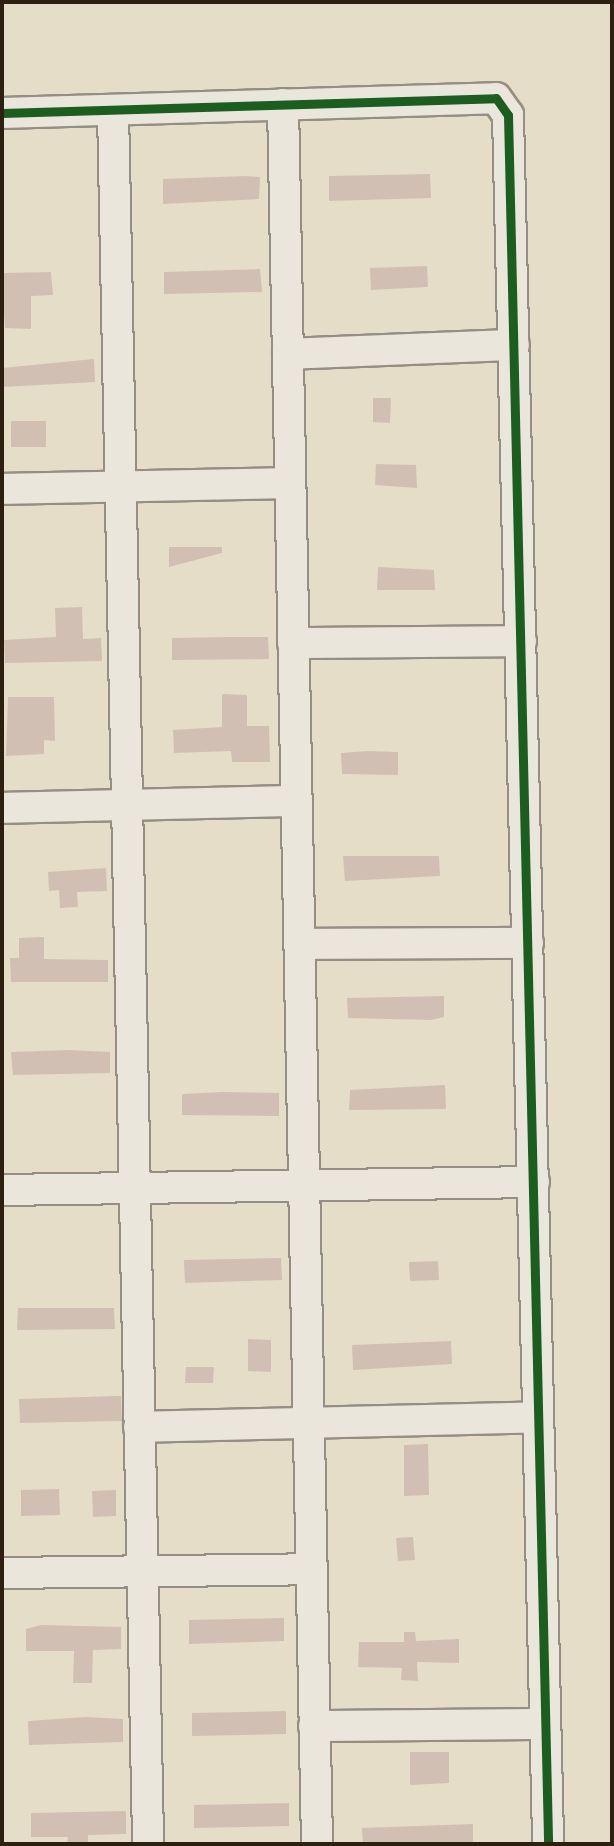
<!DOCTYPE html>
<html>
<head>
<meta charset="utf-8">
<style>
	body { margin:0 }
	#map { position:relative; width:614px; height:1846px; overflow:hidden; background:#e6ddc9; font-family:Vollkorn,serif }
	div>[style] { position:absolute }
	.building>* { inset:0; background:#d1bfb4 }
	.roads { filter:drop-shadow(2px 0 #958e82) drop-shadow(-2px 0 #958e82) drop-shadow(0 2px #958e82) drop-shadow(0 -2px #958e82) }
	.minor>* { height:30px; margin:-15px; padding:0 15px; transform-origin:15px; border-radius:15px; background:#ebe6dc }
	.cycleway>* { height:9px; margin:-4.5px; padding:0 4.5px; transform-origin:4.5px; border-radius:4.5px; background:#1b5e20 }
	span { translate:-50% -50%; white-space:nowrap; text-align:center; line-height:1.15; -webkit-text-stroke:5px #f7ecd4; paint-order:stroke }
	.frame { position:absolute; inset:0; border:4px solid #2d2011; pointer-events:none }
</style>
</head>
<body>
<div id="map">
	<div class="building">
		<div style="clip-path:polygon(430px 174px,431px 198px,329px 201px,329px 176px)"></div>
		<div style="clip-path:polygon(246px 176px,260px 177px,259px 199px,163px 204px,163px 179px)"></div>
		<div style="clip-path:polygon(427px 266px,428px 287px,371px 290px,370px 268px)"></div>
		<div style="clip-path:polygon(260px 269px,262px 292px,164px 294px,164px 272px)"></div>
		<div style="clip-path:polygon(51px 272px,53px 295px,31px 296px,31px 329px,5px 328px,2px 273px)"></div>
		<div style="clip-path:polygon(94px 359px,95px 382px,2px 387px,2px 368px)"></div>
		<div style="clip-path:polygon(373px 398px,391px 398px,390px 423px,373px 422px)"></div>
		<div style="clip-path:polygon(11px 421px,46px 421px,46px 447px,11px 447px)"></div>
		<div style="clip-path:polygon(376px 464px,416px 465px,417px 488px,375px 485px)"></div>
		<div style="clip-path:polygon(169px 547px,222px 547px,222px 553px,169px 567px)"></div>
		<div style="clip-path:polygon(378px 567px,434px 570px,435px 590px,377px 590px)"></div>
		<div style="clip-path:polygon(82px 607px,83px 639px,101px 638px,102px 661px,5px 663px,4px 640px,56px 637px,55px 608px)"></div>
		<div style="clip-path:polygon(229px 637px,268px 637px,269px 659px,172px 660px,172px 638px)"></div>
		<div style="clip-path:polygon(222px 694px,247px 695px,247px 726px,269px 726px,270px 762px,232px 762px,231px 751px,174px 753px,173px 730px,222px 727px)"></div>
		<div style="clip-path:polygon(8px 697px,54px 697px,55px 741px,44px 740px,44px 754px,6px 756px)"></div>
		<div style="clip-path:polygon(367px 751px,398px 752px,398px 775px,342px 774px,341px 753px)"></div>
		<div style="clip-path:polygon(343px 856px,439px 856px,440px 876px,345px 881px)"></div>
		<div style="clip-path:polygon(106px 868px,107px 891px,77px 892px,78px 907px,60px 908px,59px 890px,49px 891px,48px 872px)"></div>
		<div style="clip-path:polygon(44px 937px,44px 959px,108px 960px,108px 982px,11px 982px,10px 958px,19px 958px,19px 938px)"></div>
		<div style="clip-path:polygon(444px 996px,444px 1017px,431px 1020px,348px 1018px,347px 998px)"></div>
		<div style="clip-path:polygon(69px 1050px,110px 1052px,110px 1073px,13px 1075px,11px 1052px)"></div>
		<div style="clip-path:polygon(445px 1085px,446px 1109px,349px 1110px,350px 1090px)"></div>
		<div style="clip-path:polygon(222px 1092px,279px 1093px,279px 1116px,182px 1115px,182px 1094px)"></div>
		<div style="clip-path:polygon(281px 1258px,282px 1280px,185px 1283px,184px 1260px)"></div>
		<div style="clip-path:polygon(438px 1261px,439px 1280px,410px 1281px,409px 1262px)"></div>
		<div style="clip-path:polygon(18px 1308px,114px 1308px,115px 1329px,17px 1330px)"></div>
		<div style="clip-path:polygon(248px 1339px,271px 1340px,271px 1372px,248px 1371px)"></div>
		<div style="clip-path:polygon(451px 1341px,452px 1364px,353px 1370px,352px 1345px)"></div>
		<div style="clip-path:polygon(186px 1367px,214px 1367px,213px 1383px,185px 1383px)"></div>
		<div style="clip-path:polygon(116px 1396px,121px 1396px,122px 1421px,20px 1423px,19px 1399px)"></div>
		<div style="clip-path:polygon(428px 1444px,429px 1495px,404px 1496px,404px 1445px)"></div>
		<div style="clip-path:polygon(59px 1489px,60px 1515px,21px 1516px,21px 1490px)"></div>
		<div style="clip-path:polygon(116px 1490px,116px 1516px,93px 1517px,92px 1491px)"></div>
		<div style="clip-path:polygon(413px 1537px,415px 1560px,398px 1561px,396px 1538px)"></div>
		<div style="clip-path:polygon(284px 1618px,284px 1641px,189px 1644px,189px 1620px)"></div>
		<div style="clip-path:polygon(41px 1625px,121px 1627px,121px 1649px,93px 1650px,92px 1683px,73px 1683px,74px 1651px,26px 1651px,26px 1629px)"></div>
		<div style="clip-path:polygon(404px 1632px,415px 1632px,416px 1641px,459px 1639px,459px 1663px,417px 1662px,418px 1681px,401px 1680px,402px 1668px,358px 1667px,359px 1642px,404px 1642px)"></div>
		<div style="clip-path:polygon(286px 1711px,286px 1734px,192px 1736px,192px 1713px)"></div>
		<div style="clip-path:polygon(86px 1717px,123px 1719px,123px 1742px,29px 1745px,28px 1721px)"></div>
		<div style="clip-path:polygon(410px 1752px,449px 1752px,449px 1783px,410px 1785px)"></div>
		<div style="clip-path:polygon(289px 1803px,289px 1826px,194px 1828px,194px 1805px)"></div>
		<div style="clip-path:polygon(126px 1811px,126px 1834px,88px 1835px,88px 1844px,67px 1844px,68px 1837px,31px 1837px,31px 1813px)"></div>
		<div style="clip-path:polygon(473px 1824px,473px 1844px,363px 1844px,362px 1828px)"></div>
	</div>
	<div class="roads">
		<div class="minor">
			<div style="left:283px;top:104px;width:1740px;rotate:88.88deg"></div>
			<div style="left:113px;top:110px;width:1734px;rotate:88.84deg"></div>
			<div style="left:2px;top:113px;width:494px;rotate:-1.7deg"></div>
			<div style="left:496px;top:98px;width:21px;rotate:55deg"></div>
			<div style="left:508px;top:115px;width:1729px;rotate:88.67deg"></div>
			<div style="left:288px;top:354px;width:226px;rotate:-2.3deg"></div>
			<div style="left:2px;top:489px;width:288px;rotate:-1.2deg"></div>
			<div style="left:293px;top:643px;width:228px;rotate:-0.5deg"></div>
			<div style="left:2px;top:808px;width:294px;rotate:-1.4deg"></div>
			<div style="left:299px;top:944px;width:229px;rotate:-0.3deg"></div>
			<div style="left:2px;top:1190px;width:532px;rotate:-0.86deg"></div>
			<div style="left:139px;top:1427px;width:398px;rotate:-1.4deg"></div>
			<div style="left:2px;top:1573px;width:309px;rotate:-0.7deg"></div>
			<div style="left:314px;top:1726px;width:231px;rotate:-0.5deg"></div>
		</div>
	</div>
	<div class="cycleway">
		<div style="left:2px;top:113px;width:494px;rotate:-1.7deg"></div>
		<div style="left:496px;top:98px;width:21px;rotate:55deg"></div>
		<div style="left:508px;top:115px;width:1729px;rotate:88.67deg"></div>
	</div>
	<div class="frame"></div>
</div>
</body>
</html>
